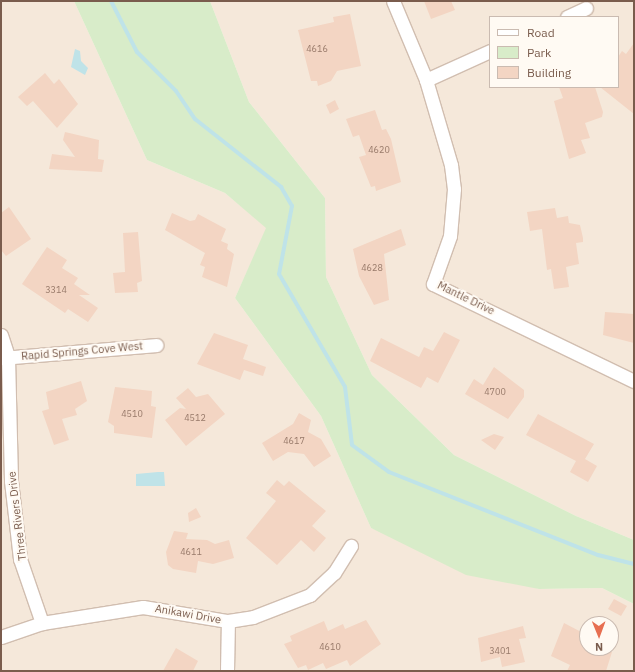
<!DOCTYPE html>
<html>
<head>
<meta charset="utf-8">
<style>
	body { margin:0 }
	#map { position:relative; width:635px; height:672px; overflow:hidden; background:#fdf6ec; font-family:"IBM Plex Sans",sans-serif }
	div>[style] { position:absolute }
	.residential>* { inset:0; background:#f5e8da }
	.green>* { inset:0; background:#d8ecc9 }
	.water>* { inset:0; background:#bfe3e8 }
	.stream>* { height:4px; margin:-2px; padding:0 2px; transform-origin:2px; border-radius:2px; background:#bfe3e8 }
	.building>* { inset:0; background:#f3d5c3 }
	.roads { filter:drop-shadow(1px 0 #d1beb0) drop-shadow(-1px 0 #d1beb0) drop-shadow(0 1px #d1beb0) drop-shadow(0 -1px #d1beb0) }
	.street>* { height:13px; margin:-6.5px; padding:0 6.5px; transform-origin:6.5px; border-radius:6.5px; background:#fff }
	span { translate:-50% -50%; white-space:nowrap; text-align:center; line-height:1.15; -webkit-text-stroke:4px #fffaf3; paint-order:stroke }
	.number-label { font-size:9px; color:#987a6a }
	.number-label span { -webkit-text-stroke-width:0 }
	.street-label { font-size:11px; color:#7a5c4d }
	.frame { position:absolute; inset:0; border:2px solid #7a5c4d; pointer-events:none }
	.legend { position:absolute; left:489px; top:16px; width:130px; height:72px; box-sizing:border-box; background:#fffaf3; border:1px solid #cabbb1; margin:0; padding:5px 7px; list-style:none; font-size:12px; color:#7a5c4d }
	.legend li { display:flex; align-items:center; gap:8px; height:20px }
	.legend b { width:20px; border:1px solid #cabbb1 }
	.north { position:absolute; left:579px; top:616px; width:40px; height:40px; box-sizing:border-box; background:#fffaf3; border:1px solid #cabbb1; border-radius:50%; rotate:179deg; font-size:11px; font-weight:700; line-height:16px; text-align:center; color:#7a5c4d }
	.north::after { content:''; display:block; margin:auto; width:14px; height:18px; background:#e76f51; clip-path:polygon(50% 0,100% 100%,50% 72%,0 100%) }
</style>
</head>
<body>
<div id="map">
	<div class="residential">
		<div style="clip-path:polygon(evenodd,1px 1px,74px 1px,147px 160px,225px 193px,267px 228px,235px 298px,321px 416px,371px 528px,539px 589px,602px 588px,634px 604px,634px 671px,1px 671px,1px 1px,587px 624px,611px 624px,611px 648px,587px 648px,587px 624px)"></div>
		<div style="clip-path:polygon(evenodd,210px 1px,634px 1px,634px 540px,576px 516px,454px 455px,372px 375px,326px 277px,325px 198px,249px 102px,210px 1px,490px 17px,618px 17px,618px 87px,490px 87px,490px 17px)"></div>
	</div>
	<div class="green">
		<div style="clip-path:polygon(74px 1px,210px 1px,249px 102px,325px 198px,326px 277px,372px 375px,454px 455px,576px 516px,634px 540px,634px 604px,602px 588px,539px 589px,466px 575px,371px 528px,321px 416px,235px 298px,266px 228px,225px 193px,147px 160px)"></div>
	</div>
	<div class="water">
		<div style="clip-path:polygon(75px 49px,80px 51px,81px 61px,88px 68px,85px 75px,71px 67px)"></div>
		<div style="clip-path:polygon(158px 472px,164px 472px,165px 486px,136px 486px,136px 474px)"></div>
	</div>
	<div class="stream">
		<div style="left:111px;top:1px;width:57px;rotate:63deg"></div>
		<div style="left:137px;top:52px;width:55px;rotate:45deg"></div>
		<div style="left:176px;top:91px;width:34px;rotate:56deg"></div>
		<div style="left:195px;top:119px;width:110px;rotate:38.3deg"></div>
		<div style="left:281px;top:187px;width:22px;rotate:60deg"></div>
		<div style="left:292px;top:206px;width:69px;rotate:100.8deg"></div>
		<div style="left:279px;top:274px;width:131px;rotate:59.7deg"></div>
		<div style="left:345px;top:387px;width:58px;rotate:83.1deg"></div>
		<div style="left:352px;top:445px;width:46px;rotate:36.1deg"></div>
		<div style="left:389px;top:472px;width:225px;rotate:21.7deg"></div>
		<div style="left:598px;top:555px;width:37px;rotate:14deg"></div>
	</div>
	<div class="building">
		<div style="clip-path:polygon(424px 1px,451px 1px,455px 10px,431px 19px)"></div>
		<div style="clip-path:polygon(350px 14px,361px 66px,337px 71px,331px 81px,318px 86px,317px 81px,311px 81px,298px 30px,334px 22px,333px 17px)"></div>
		<div style="clip-path:polygon(634px 43px,634px 114px,600px 87px,618px 87px,618px 57px,622px 51px,626px 54px)"></div>
		<div style="clip-path:polygon(45px 73px,54px 84px,59px 79px,78px 104px,57px 128px,33px 101px,27px 106px,18px 97px)"></div>
		<div style="clip-path:polygon(559px 87px,595px 87px,603px 112px,602px 117px,585px 123px,590px 138px,581px 140px,586px 153px,569px 159px,554px 101px,563px 98px)"></div>
		<div style="clip-path:polygon(335px 100px,339px 109px,330px 114px,326px 105px)"></div>
		<div style="clip-path:polygon(375px 110px,382px 130px,386px 129px,391px 139px,401px 182px,376px 191px,375px 186px,371px 187px,359px 157px,366px 155px,359px 135px,353px 137px,346px 119px)"></div>
		<div style="clip-path:polygon(65px 132px,99px 140px,98px 159px,104px 160px,102px 172px,49px 169px,52px 154px,75px 157px,63px 140px)"></div>
		<div style="clip-path:polygon(9px 207px,31px 239px,6px 256px,1px 250px,1px 213px)"></div>
		<div style="clip-path:polygon(555px 208px,557px 218px,568px 216px,569px 223px,580px 225px,583px 238px,583px 242px,576px 243px,579px 264px,566px 267px,569px 287px,554px 289px,551px 269px,547px 270px,542px 229px,530px 231px,527px 212px)"></div>
		<div style="clip-path:polygon(172px 213px,190px 221px,195px 220px,198px 214px,226px 229px,221px 241px,228px 244px,227px 249px,234px 254px,227px 287px,202px 277px,205px 267px,200px 265px,205px 253px,165px 230px)"></div>
		<div style="clip-path:polygon(401px 229px,406px 245px,384px 254px,389px 300px,374px 305px,359px 276px,353px 249px)"></div>
		<div style="clip-path:polygon(138px 232px,142px 281px,137px 283px,138px 292px,115px 293px,113px 273px,125px 272px,123px 233px)"></div>
		<div style="clip-path:polygon(47px 247px,67px 260px,62px 268px,78px 278px,74px 284px,90px 295px,79px 295px,98px 308px,88px 322px,68px 309px,65px 313px,22px 284px)"></div>
		<div style="clip-path:polygon(605px 312px,634px 314px,634px 343px,603px 335px)"></div>
		<div style="clip-path:polygon(444px 332px,460px 340px,438px 383px,427px 377px,421px 388px,370px 361px,381px 338px,419px 357px,424px 347px,433px 351px)"></div>
		<div style="clip-path:polygon(214px 333px,248px 345px,243px 359px,266px 367px,263px 376px,244px 370px,240px 380px,197px 364px)"></div>
		<div style="clip-path:polygon(494px 367px,524px 390px,524px 397px,508px 419px,465px 394px,474px 379px,483px 385px)"></div>
		<div style="clip-path:polygon(81px 381px,87px 401px,75px 409px,77px 415px,62px 419px,69px 440px,54px 445px,42px 411px,49px 409px,46px 392px)"></div>
		<div style="clip-path:polygon(115px 387px,152px 391px,151px 406px,156px 407px,152px 438px,114px 433px,114px 426px,108px 422px)"></div>
		<div style="clip-path:polygon(188px 388px,196px 397px,208px 394px,225px 414px,186px 446px,165px 420px,180px 408px,186px 409px,176px 398px)"></div>
		<div style="clip-path:polygon(299px 413px,311px 420px,308px 432px,321px 439px,331px 456px,314px 467px,304px 454px,288px 452px,273px 461px,262px 443px,293px 424px)"></div>
		<div style="clip-path:polygon(538px 414px,594px 444px,585px 459px,597px 466px,588px 482px,570px 472px,576px 461px,526px 435px)"></div>
		<div style="clip-path:polygon(494px 434px,504px 437px,495px 450px,481px 440px)"></div>
		<div style="clip-path:polygon(277px 480px,284px 486px,289px 481px,326px 511px,312px 526px,326px 538px,314px 552px,301px 540px,277px 565px,246px 538px,276px 501px,266px 493px)"></div>
		<div style="clip-path:polygon(196px 508px,201px 517px,189px 522px,188px 513px)"></div>
		<div style="clip-path:polygon(174px 531px,188px 533px,186px 539px,207px 540px,215px 544px,229px 540px,234px 558px,213px 564px,198px 561px,196px 573px,173px 569px,168px 565px,166px 552px)"></div>
		<div style="clip-path:polygon(614px 599px,627px 606px,621px 616px,608px 609px)"></div>
		<div style="clip-path:polygon(366px 620px,381px 644px,350px 666px,347px 660px,326px 669px,323px 663px,308px 670px,306px 665px,298px 668px,284px 644px,292px 641px,290px 636px,324px 621px,328px 631px,343px 624px,345px 629px)"></div>
		<div style="clip-path:polygon(564px 623px,587px 635px,587px 648px,612px 652px,606px 671px,567px 671px,570px 665px,551px 656px)"></div>
		<div style="clip-path:polygon(523px 626px,526px 638px,519px 639px,525px 662px,502px 667px,500px 657px,481px 662px,478px 638px)"></div>
		<div style="clip-path:polygon(176px 648px,198px 661px,193px 671px,163px 671px)"></div>
	</div>
	<div class="roads">
		<div class="street">
			<div style="left:393px;top:1px;width:86px;rotate:67.3deg"></div>
			<div style="left:426px;top:80px;width:89px;rotate:73.6deg"></div>
			<div style="left:451px;top:165px;width:24px;rotate:83deg"></div>
			<div style="left:454px;top:189px;width:47px;rotate:94.9deg"></div>
			<div style="left:450px;top:236px;width:51px;rotate:109.5deg"></div>
			<div style="left:433px;top:284px;width:223px;rotate:25.8deg"></div>
			<div style="left:567px;top:17px;width:21px;rotate:-25deg"></div>
			<div style="left:426px;top:80px;width:70px;rotate:-24.4deg"></div>
			<div style="left:1px;top:335px;width:23px;rotate:72deg"></div>
			<div style="left:8px;top:357px;width:124px;rotate:88.6deg"></div>
			<div style="left:11px;top:481px;width:79px;rotate:83.4deg"></div>
			<div style="left:20px;top:559px;width:68px;rotate:71deg"></div>
			<div style="left:1px;top:358px;width:156px;rotate:-4.8deg"></div>
			<div style="left:1px;top:637px;width:43px;rotate:-18.9deg"></div>
			<div style="left:42px;top:623px;width:102px;rotate:-9deg"></div>
			<div style="left:143px;top:607px;width:86px;rotate:9.4deg"></div>
			<div style="left:228px;top:621px;width:25px;rotate:-9deg"></div>
			<div style="left:253px;top:617px;width:61px;rotate:-21.1deg"></div>
			<div style="left:310px;top:595px;width:33px;rotate:-43deg"></div>
			<div style="left:334px;top:573px;width:32px;rotate:-58deg"></div>
			<div style="left:227px;top:671px;width:50px;rotate:-88.9deg"></div>
		</div>
	</div>
	<div class="number-label">
		<span style="left:317px;top:49px">4616</span>
		<span style="left:379px;top:150px">4620</span>
		<span style="left:372px;top:268px">4628</span>
		<span style="left:56px;top:290px">3314</span>
		<span style="left:495px;top:392px">4700</span>
		<span style="left:132px;top:414px">4510</span>
		<span style="left:195px;top:418px">4512</span>
		<span style="left:294px;top:441px">4617</span>
		<span style="left:191px;top:552px">4611</span>
		<span style="left:330px;top:647px">4610</span>
		<span style="left:500px;top:651px">3401</span>
	</div>
	<div class="street-label">
		<span style="left:466px;top:298px;rotate:26deg">Mantle Drive</span>
		<span style="left:82px;top:351px;rotate:-5deg">Rapid Springs Cove West</span>
		<span style="left:17px;top:516px;rotate:-97deg">Three Rivers Drive</span>
		<span style="left:188px;top:614px;rotate:10deg">Anikawi Drive</span>
	</div>
	<div class="frame"></div>
	<ul class="legend">
	<li><b style="height:5px;background:#fff"></b>Road</li>
	<li><b style="height:11px;background:#d8ecc9"></b>Park</li>
	<li><b style="height:11px;background:#f3d5c3"></b>Building</li>
	</ul>
	<div class="north">N</div>
</div>
</body>
</html>
